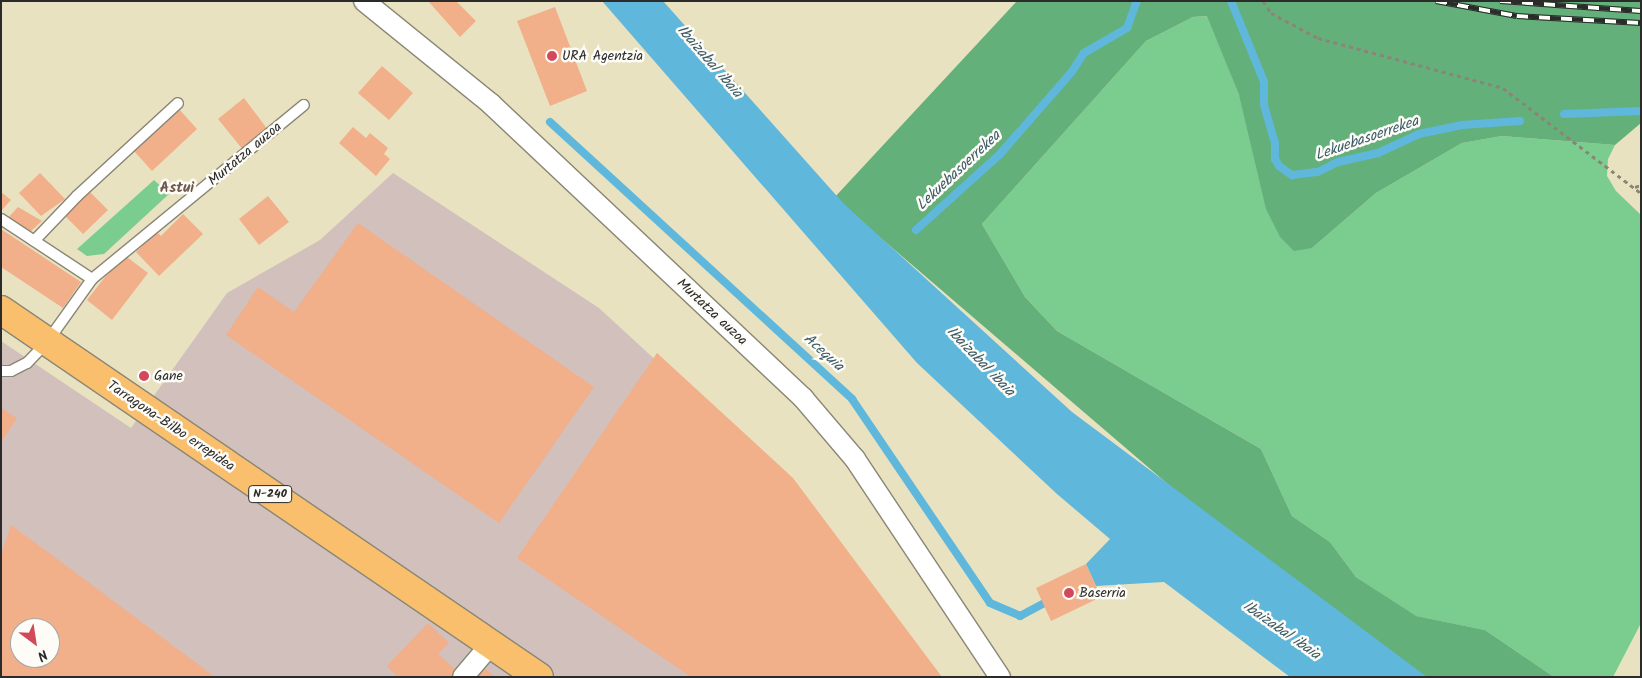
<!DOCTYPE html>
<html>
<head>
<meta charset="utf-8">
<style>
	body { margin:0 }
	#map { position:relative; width:1642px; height:678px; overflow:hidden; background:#e9e2c0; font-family:Kalam,sans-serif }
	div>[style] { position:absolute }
	.industrial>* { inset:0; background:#d1c0bc }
	.green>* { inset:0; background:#7bcd8f }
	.forest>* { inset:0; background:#64b07a }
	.water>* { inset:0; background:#5fb8dc }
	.stream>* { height:8px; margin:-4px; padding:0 4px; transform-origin:4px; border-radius:4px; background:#5fb8dc }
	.building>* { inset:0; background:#f1af8a }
	.path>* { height:3px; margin-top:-1.5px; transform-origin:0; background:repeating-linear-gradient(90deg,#8a8676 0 4px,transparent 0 8px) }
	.roads { filter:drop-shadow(1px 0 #8a8676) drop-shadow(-1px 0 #8a8676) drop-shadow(0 1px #8a8676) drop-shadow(0 -1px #8a8676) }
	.lane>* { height:10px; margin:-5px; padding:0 5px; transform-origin:5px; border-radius:5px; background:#fff }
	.street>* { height:20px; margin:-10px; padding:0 10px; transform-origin:10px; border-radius:10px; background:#fff }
	.highway>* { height:28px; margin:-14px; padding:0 14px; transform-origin:14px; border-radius:14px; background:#f9bf6c }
	.rail>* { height:5.5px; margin-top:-2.75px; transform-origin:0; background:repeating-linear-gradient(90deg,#fdfcf7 0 11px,#2b2b2b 0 22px); box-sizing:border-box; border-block:1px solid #2b2b2b }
	.dots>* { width:14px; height:14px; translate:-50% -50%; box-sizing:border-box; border:2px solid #fdfcf7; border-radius:50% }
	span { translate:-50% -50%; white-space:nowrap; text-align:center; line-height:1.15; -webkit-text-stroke:5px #fdfcf7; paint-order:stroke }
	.shield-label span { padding:1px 4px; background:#fdfcf7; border:1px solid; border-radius:4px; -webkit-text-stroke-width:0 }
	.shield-label { font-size:12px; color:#2b2b2b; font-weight:700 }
	.poi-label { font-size:14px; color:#2b2b2b }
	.left { translate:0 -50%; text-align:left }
	.street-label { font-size:14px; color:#2b2b2b }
	.water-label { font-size:15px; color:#3d5c69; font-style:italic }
	.neighbourhood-label { font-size:15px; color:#70594c; font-weight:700 }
	.frame { position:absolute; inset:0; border:2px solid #2b2b2b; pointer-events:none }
	.north { position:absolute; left:10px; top:618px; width:50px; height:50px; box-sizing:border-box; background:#fdfcf7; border:1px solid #a9a8a5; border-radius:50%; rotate:149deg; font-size:14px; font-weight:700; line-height:20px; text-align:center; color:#2b2b2b }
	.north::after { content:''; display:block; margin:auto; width:18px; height:22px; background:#d1495b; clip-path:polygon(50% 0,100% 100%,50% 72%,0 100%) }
</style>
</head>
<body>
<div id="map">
	<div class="industrial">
		<div style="clip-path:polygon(evenodd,393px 173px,599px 308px,799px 492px,936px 677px,1px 677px,1px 341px,131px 428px,227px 293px,320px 240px,393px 173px,20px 628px,50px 628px,50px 658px,20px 658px,20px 628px)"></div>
	</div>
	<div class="green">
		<div style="clip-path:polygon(1208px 16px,1239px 95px,1312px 248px,1376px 193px,1462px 143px,1502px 136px,1615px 145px,1608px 159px,1607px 176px,1616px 191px,1641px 215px,1641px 623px,1613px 677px,1554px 677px,1485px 630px,1415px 616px,1356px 577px,1330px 542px,1292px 516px,1261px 449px,1057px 331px,1025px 297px,982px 224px,1146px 41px,1193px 17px)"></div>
		<div style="clip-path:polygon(154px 180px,169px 194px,104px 254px,87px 256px,77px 249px)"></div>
	</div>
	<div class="forest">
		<div style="clip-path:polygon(1017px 1px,1641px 1px,1641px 123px,1615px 145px,1502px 136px,1462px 143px,1376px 193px,1312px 248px,1294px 251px,1280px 237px,1266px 209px,1239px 95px,1207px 16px,1193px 17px,1146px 41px,982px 224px,1025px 297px,1057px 331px,1261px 449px,1292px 516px,1330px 542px,1356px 577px,1416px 616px,1485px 630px,1554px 677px,1393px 677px,834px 198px)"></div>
	</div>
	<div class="water">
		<div style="clip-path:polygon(602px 1px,663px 1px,844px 204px,1072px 412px,1427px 677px,1290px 677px,1164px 582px,1096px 586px,1086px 564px,1110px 539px,1057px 494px,917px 363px)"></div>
	</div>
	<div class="stream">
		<div style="left:1231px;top:1px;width:87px;rotate:67.8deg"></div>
		<div style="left:1264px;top:82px;width:23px;rotate:90deg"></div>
		<div style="left:1264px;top:105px;width:40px;rotate:74deg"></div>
		<div style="left:1275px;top:143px;width:16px;rotate:90deg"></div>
		<div style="left:1275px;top:159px;width:8px;rotate:60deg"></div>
		<div style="left:1279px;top:166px;width:16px;rotate:35deg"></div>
		<div style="left:1292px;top:175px;width:26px;rotate:-7deg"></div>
		<div style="left:1318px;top:172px;width:22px;rotate:-27deg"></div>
		<div style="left:1338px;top:162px;width:41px;rotate:-12.7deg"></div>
		<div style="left:1378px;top:153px;width:45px;rotate:-24.9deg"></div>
		<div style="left:1419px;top:134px;width:44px;rotate:-11.8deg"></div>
		<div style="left:1462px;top:125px;width:58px;rotate:-3.9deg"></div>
		<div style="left:1564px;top:114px;width:77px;rotate:-2.2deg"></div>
		<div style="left:550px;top:122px;width:410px;rotate:42.5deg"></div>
		<div style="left:852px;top:399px;width:246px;rotate:55.9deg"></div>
		<div style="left:990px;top:603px;width:33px;rotate:23deg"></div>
		<div style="left:1020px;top:616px;width:26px;rotate:-28deg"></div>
		<div style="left:916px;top:230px;width:113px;rotate:-42.1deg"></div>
		<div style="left:1000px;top:154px;width:108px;rotate:-48.8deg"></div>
		<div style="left:1071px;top:73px;width:24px;rotate:-57deg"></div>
		<div style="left:1084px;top:53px;width:50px;rotate:-30.2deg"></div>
		<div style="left:1127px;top:28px;width:29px;rotate:-70deg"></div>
	</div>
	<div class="building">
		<div style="clip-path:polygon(428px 1px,456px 1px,476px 21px,460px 37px)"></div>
		<div style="clip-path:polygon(555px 7px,587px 91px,550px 106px,517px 21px)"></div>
		<div style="clip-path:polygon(382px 66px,413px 93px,389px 120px,358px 93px)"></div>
		<div style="clip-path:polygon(244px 98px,268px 130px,244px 151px,218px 119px)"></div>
		<div style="clip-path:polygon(178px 108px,197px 129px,152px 171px,134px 151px)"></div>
		<div style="clip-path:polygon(353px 127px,366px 138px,370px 133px,388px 148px,384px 154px,390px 159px,376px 176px,339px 143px)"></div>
		<div style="clip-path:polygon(40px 173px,65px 199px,41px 216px,19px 193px)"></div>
		<div style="clip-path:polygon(89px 191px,108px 210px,83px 234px,65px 216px)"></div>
		<div style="clip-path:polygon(1px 192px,11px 200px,1px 211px)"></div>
		<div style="clip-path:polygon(268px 196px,289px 222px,259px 245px,239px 219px)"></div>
		<div style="clip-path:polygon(18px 207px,42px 221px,30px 232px,7px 219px)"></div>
		<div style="clip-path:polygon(183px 214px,203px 234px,159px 276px,136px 252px,157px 232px,161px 236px)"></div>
		<div style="clip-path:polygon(358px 223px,594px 387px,499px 523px,226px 335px,258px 287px,294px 312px)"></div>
		<div style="clip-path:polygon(1px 229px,81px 282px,63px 308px,1px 267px)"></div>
		<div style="clip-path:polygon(123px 254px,148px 273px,112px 320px,87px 300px)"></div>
		<div style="clip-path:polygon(657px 353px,793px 478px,942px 677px,691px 677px,517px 558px)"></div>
		<div style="clip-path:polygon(1px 408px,17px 418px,1px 442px)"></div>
		<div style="clip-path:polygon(evenodd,11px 525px,56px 558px,215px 677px,1px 677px,1px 555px,11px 525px,20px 628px,50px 628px,50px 658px,20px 658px,20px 628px)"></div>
		<div style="clip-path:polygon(1086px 564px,1101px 597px,1051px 621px,1036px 588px)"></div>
		<div style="clip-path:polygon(428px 623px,449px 643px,438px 654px,458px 672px,453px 677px,398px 677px,387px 666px)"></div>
		<div style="clip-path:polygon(483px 666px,495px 677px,473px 677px)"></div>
	</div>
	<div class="path">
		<div style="left:1263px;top:1px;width:14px;rotate:56deg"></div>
		<div style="left:1271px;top:13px;width:53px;rotate:28deg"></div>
		<div style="left:1318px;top:38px;width:192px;rotate:15.1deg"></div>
		<div style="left:1503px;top:88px;width:173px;rotate:37.3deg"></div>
		<div style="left:1635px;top:187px;width:6px;rotate:-18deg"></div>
	</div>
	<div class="roads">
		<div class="lane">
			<div style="left:1px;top:219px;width:109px;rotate:33.4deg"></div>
			<div style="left:34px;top:241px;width:62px;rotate:-46.3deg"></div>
			<div style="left:77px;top:196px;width:137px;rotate:-42.6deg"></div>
			<div style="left:1px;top:371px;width:10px"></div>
			<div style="left:11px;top:371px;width:18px;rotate:-27deg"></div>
			<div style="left:27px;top:363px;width:29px;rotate:-46deg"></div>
			<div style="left:47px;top:342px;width:77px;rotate:-54.5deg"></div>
			<div style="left:92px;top:279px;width:274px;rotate:-39.4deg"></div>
		</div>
		<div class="street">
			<div style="left:364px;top:1px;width:164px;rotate:39deg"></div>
			<div style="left:491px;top:104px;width:429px;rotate:43.3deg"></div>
			<div style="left:803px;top:398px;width:80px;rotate:49.6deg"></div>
			<div style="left:855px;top:459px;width:262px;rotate:56.4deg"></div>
			<div style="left:463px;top:677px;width:43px;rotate:-49.7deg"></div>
		</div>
		<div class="highway">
			<div style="left:1px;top:310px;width:651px;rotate:34.3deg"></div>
		</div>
	</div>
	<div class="rail">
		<div style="left:1436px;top:1px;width:82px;rotate:10.5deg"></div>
		<div style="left:1517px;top:16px;width:124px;rotate:3.2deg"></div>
		<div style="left:1500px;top:1px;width:141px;rotate:4.1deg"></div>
	</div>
	<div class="dots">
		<div style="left:552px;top:56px;background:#d1495b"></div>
		<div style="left:144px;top:376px;background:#d1495b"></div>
		<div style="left:1069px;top:593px;background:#d1495b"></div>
	</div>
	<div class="shield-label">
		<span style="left:270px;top:494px">N-240</span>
	</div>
	<div class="poi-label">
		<span class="left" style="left:562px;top:56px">URA Agentzia</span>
		<span class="left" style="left:154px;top:376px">Gane</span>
		<span class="left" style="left:1079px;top:593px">Baserria</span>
	</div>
	<div class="street-label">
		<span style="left:245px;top:154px;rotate:-40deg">Murtatza auzoa</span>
		<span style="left:712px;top:312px;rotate:43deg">Murtatza auzoa</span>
		<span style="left:171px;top:426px;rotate:34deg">Tarragona-Bilbo errepidea</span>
	</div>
	<div class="water-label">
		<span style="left:709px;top:62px;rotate:49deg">Ibaizabal ibaia</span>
		<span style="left:1367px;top:139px;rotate:-19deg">Lekuebasoerrekea</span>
		<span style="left:959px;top:171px;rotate:-43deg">Lekuebasoerrekea</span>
		<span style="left:823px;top:353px;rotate:42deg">Acequia</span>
		<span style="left:980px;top:362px;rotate:46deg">Ibaizabal ibaia</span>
		<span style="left:1281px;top:631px;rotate:35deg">Ibaizabal ibaia</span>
	</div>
	<div class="neighbourhood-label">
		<span style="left:177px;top:189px">Astui</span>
	</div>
	<div class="frame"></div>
	<div class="north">N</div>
</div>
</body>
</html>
